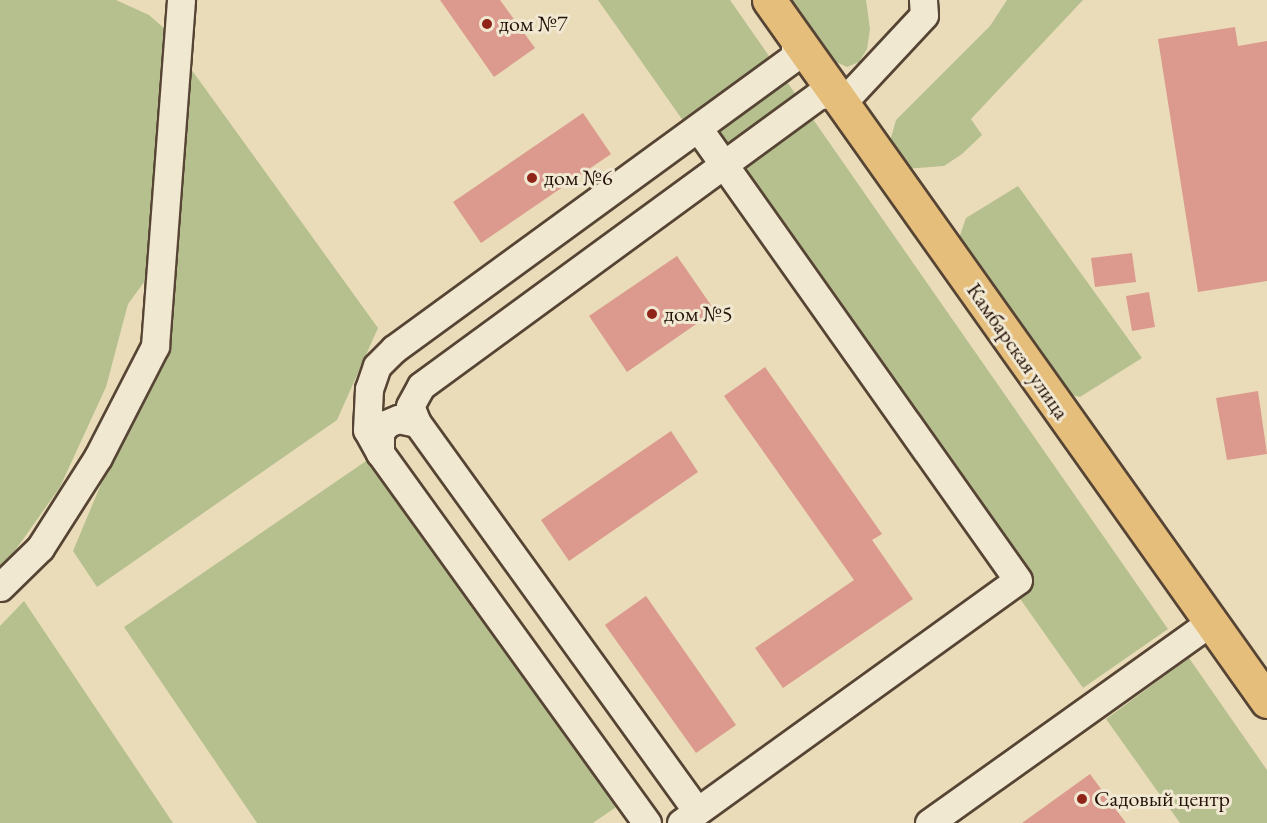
<!DOCTYPE html>
<html>
<head>
<meta charset="utf-8">
<style>
	body { margin:0 }
	#map { position:relative; width:1267px; height:823px; overflow:hidden; background:#eadcb9; font-family:"EB Garamond",serif }
	div>[style] { position:absolute }
	.green>* { inset:0; background:#b6c08f }
	.building>* { inset:0; background:#db9a8d }
	.roads { filter:drop-shadow(2px 0 #564434) drop-shadow(-2px 0 #564434) drop-shadow(0 2px #564434) drop-shadow(0 -2px #564434) }
	.minor>* { height:27px; margin:-13.5px; padding:0 13.5px; transform-origin:13.5px; border-radius:13.5px; background:#f1e8d2 }
	.major>* { height:33px; margin:-16.5px; padding:0 16.5px; transform-origin:16.5px; border-radius:16.5px; background:#e5be7c }
	.dots>* { width:16px; height:16px; translate:-50% -50%; box-sizing:border-box; border:3px solid #f1e8d2; border-radius:50% }
	span { translate:-50% -50%; white-space:nowrap; text-align:center; line-height:1.15; -webkit-text-stroke:6px #f1e8d2; paint-order:stroke }
	.poi-label { font-size:22px; color:#241108 }
	.left { translate:0 -50%; text-align:left }
	.street-label { font-size:22px; color:#241108 }
</style>
</head>
<body>
<div id="map">
	<div class="green">
		<div style="clip-path:polygon(0 0,116px 0,149px 15px,165px 29px,172px 45px,153px 270px,128px 304px,106px 387px,60px 487px,0 572px)"></div>
		<div style="clip-path:polygon(598px 0,730px 0,1168px 629px,1083px 688px)"></div>
		<div style="clip-path:polygon(791px 0,866px 0,870px 29px,867px 49px,859px 62px,847px 67px,834px 61px)"></div>
		<div style="clip-path:polygon(1007px 0,1083px 0,971px 119px,982px 135px,962px 154px,944px 166px,904px 169px,889px 145px,896px 120px,990px 26px)"></div>
		<div style="clip-path:polygon(191px 69px,378px 328px,337px 420px,97px 587px,73px 551px,166px 329px)"></div>
		<div style="clip-path:polygon(1018px 186px,1142px 358px,1080px 397px,1064px 393px,958px 241px,966px 218px)"></div>
		<div style="clip-path:polygon(366px 461px,619px 805px,593px 823px,257px 823px,124px 627px)"></div>
		<div style="clip-path:polygon(24px 601px,173px 823px,0 823px,0 626px)"></div>
		<div style="clip-path:polygon(1189px 658px,1267px 770px,1267px 823px,1180px 823px,1106px 719px)"></div>
	</div>
	<div class="building">
		<div style="clip-path:polygon(440px 0,500px 0,535px 48px,494px 77px)"></div>
		<div style="clip-path:polygon(1235px 27px,1238px 46px,1267px 41px,1267px 281px,1198px 292px,1158px 39px)"></div>
		<div style="clip-path:polygon(583px 113px,611px 154px,481px 243px,453px 202px)"></div>
		<div style="clip-path:polygon(1132px 253px,1136px 282px,1095px 287px,1091px 258px)"></div>
		<div style="clip-path:polygon(677px 256px,715px 311px,627px 372px,589px 316px)"></div>
		<div style="clip-path:polygon(1149px 292px,1155px 327px,1132px 331px,1126px 296px)"></div>
		<div style="clip-path:polygon(765px 367px,882px 534px,872px 540px,913px 599px,783px 688px,755px 648px,854px 580px,724px 396px)"></div>
		<div style="clip-path:polygon(1258px 391px,1267px 454px,1227px 460px,1216px 398px)"></div>
		<div style="clip-path:polygon(671px 431px,698px 472px,569px 561px,541px 520px)"></div>
		<div style="clip-path:polygon(646px 596px,736px 725px,696px 753px,605px 625px)"></div>
		<div style="clip-path:polygon(1090px 774px,1126px 823px,1022px 823px)"></div>
	</div>
	<div class="roads">
		<div class="minor">
			<div style="left:842px;top:103px;width:120px;rotate:-47deg"></div>
			<div style="left:924px;top:15px;width:15px;rotate:-94deg"></div>
			<div style="left:380px;top:453px;width:20px;rotate:-90deg"></div>
			<div style="left:380px;top:433px;width:11px;rotate:-56deg"></div>
			<div style="left:386px;top:424px;width:13px;rotate:-23deg"></div>
			<div style="left:398px;top:419px;width:19px;rotate:12deg"></div>
			<div style="left:0;top:587px;width:56px;rotate:-44.3deg"></div>
			<div style="left:40px;top:548px;width:108px;rotate:-57.5deg"></div>
			<div style="left:98px;top:457px;width:125px;rotate:-62.8deg"></div>
			<div style="left:155px;top:346px;width:347px;rotate:-85.7deg"></div>
			<div style="left:697px;top:811px;width:478px;rotate:-125.8deg"></div>
			<div style="left:417px;top:423px;width:18px;rotate:-112deg"></div>
			<div style="left:410px;top:406px;width:23px;rotate:-61deg"></div>
			<div style="left:421px;top:386px;width:493px;rotate:-36.2deg"></div>
			<div style="left:819px;top:95px;width:17px;rotate:-3deg"></div>
			<div style="left:647px;top:823px;width:456px;rotate:-125.8deg"></div>
			<div style="left:380px;top:453px;width:26px;rotate:-119deg"></div>
			<div style="left:367px;top:430px;width:41px;rotate:-87.2deg"></div>
			<div style="left:369px;top:389px;width:24px;rotate:-71deg"></div>
			<div style="left:377px;top:366px;width:24px;rotate:-45deg"></div>
			<div style="left:394px;top:349px;width:496px;rotate:-36.1deg"></div>
			<div style="left:795px;top:57px;width:20px;rotate:-90deg"></div>
			<div style="left:681px;top:823px;width:415px;rotate:-35.8deg"></div>
			<div style="left:1018px;top:580px;width:554px;rotate:-125.3deg"></div>
			<div style="left:929px;top:823px;width:346px;rotate:-35.5deg"></div>
		</div>
		<div class="major">
			<div style="left:769px;top:0;width:860px;rotate:54.61deg"></div>
		</div>
	</div>
	<div class="dots">
		<div style="left:487px;top:24px;background:#8f2418"></div>
		<div style="left:532px;top:178px;background:#8f2418"></div>
		<div style="left:652px;top:314px;background:#8f2418"></div>
		<div style="left:1082px;top:799px;background:#8f2418"></div>
	</div>
	<div class="poi-label">
		<span class="left" style="left:499px;top:24px">дом №7</span>
		<span class="left" style="left:544px;top:178px">дом №6</span>
		<span class="left" style="left:664px;top:314px">дом №5</span>
		<span class="left" style="left:1094px;top:799px">Садовый центр</span>
	</div>
	<div class="street-label">
		<span style="left:1018px;top:351px;rotate:55deg">Камбарская улица</span>
	</div>
</div>
</body>
</html>
